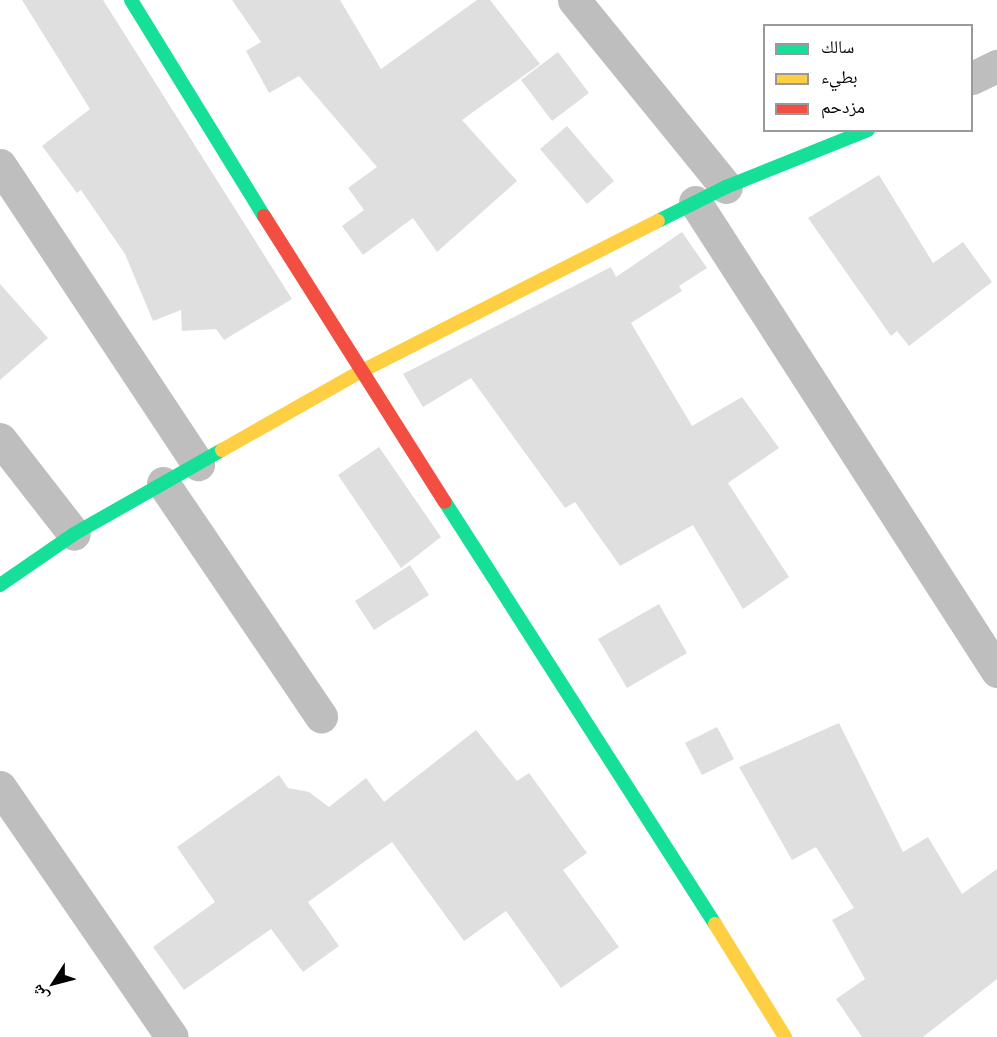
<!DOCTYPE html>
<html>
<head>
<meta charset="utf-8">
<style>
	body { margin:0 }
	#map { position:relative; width:997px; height:1037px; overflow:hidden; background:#fff; font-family:"Open Sans","Noto Naskh Arabic",sans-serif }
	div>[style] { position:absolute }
	.building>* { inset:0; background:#dfdfdf }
	.street>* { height:33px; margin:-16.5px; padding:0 16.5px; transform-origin:16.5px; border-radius:16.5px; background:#bebebe }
	.fast>* { height:14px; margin:-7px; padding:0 7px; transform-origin:7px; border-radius:7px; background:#16e098 }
	.slow>* { height:14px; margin:-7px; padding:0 7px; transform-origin:7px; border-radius:7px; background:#ffcf43 }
	.jam>* { height:14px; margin:-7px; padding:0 7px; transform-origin:7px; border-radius:7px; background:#f24e42 }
	span { translate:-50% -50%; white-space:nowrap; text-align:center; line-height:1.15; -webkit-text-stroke:6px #fff; paint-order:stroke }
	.legend { position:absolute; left:763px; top:24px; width:210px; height:108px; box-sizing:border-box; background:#fff; border:2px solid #999; margin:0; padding:8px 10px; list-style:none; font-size:18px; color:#000 }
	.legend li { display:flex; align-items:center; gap:12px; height:30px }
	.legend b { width:30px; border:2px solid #999 }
	.north { position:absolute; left:24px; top:953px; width:60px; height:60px; -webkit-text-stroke:4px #fff; paint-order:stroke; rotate:234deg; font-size:16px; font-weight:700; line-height:24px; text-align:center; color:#000 }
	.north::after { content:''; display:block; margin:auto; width:21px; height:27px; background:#000; clip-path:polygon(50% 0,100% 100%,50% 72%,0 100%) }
</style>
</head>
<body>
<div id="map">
	<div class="building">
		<div style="clip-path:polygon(22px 0,103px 0,292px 299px,224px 340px,216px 329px,182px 331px,181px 310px,153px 321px,125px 254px,81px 190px,77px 193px,42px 146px,90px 109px)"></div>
		<div style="clip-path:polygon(232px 0,340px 0,381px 69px,477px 0,490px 0,540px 64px,462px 120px,517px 181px,437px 252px,413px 218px,363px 255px,342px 226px,364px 210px,348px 188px,377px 167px,299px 76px,269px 93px,246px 51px,261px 42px)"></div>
		<div style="clip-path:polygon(558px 52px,589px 93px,552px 121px,521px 80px)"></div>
		<div style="clip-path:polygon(567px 126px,614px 181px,587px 204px,540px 149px)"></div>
		<div style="clip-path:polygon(879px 175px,933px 263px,963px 242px,992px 282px,909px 346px,897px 331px,891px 336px,808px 218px)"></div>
		<div style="clip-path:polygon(682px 232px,707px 268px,679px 286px,682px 291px,631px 323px,692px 426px,742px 397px,779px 448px,728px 483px,789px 577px,743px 609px,693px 525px,620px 566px,575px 502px,565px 508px,471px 378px,423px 407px,403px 374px,611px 267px,616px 277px)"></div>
		<div style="clip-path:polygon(0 284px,48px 338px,0 380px)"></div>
		<div style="clip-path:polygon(379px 447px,441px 537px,401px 568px,338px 475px)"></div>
		<div style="clip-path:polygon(410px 565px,429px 595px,374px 630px,355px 601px)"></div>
		<div style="clip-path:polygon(659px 604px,687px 653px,627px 688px,598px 639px)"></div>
		<div style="clip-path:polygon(839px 723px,903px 852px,928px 837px,962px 894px,997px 869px,997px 979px,923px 1037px,862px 1037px,836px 999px,865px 979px,832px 920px,854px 908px,816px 847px,792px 860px,739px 767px)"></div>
		<div style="clip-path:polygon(717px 727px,734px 759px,702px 775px,685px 743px)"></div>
		<div style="clip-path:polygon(476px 730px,517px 781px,529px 773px,587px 853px,563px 870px,619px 947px,561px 988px,506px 911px,464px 941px,392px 842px,308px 902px,339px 946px,303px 972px,271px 929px,184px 990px,153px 947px,215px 902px,177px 847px,279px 775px,288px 788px,309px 792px,329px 807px,366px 778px,384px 802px)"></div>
	</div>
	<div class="street">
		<div style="left:574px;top:0;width:241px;rotate:50.9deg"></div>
		<div style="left:972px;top:78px;width:28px;rotate:-26deg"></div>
		<div style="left:0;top:165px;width:359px;rotate:56.5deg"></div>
		<div style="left:695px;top:202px;width:558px;rotate:57.22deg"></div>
		<div style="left:0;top:439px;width:120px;rotate:52.1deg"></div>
		<div style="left:163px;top:483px;width:282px;rotate:55.9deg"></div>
		<div style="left:0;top:787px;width:303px;rotate:55.5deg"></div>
	</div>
	<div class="fast">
		<div style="left:131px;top:0;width:254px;rotate:58.4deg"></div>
		<div style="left:658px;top:221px;width:76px;rotate:-26.6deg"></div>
		<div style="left:726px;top:187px;width:153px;rotate:-21.9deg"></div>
		<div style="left:445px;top:502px;width:501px;rotate:57.39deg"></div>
		<div style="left:0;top:585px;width:90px;rotate:-34.6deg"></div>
		<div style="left:74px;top:534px;width:170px;rotate:-29.6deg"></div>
	</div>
	<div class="slow">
		<div style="left:222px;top:450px;width:159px;rotate:-29.5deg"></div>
		<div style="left:360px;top:372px;width:334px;rotate:-26.9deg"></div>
		<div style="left:715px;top:924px;width:133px;rotate:58.2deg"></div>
	</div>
	<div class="jam">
		<div style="left:264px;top:216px;width:338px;rotate:57.7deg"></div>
	</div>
	<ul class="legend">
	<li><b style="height:8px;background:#16e098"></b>سالك</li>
	<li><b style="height:8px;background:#ffcf43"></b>بطيء</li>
	<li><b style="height:8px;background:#f24e42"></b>مزدحم</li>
	</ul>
	<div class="north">ش</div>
</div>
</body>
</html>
